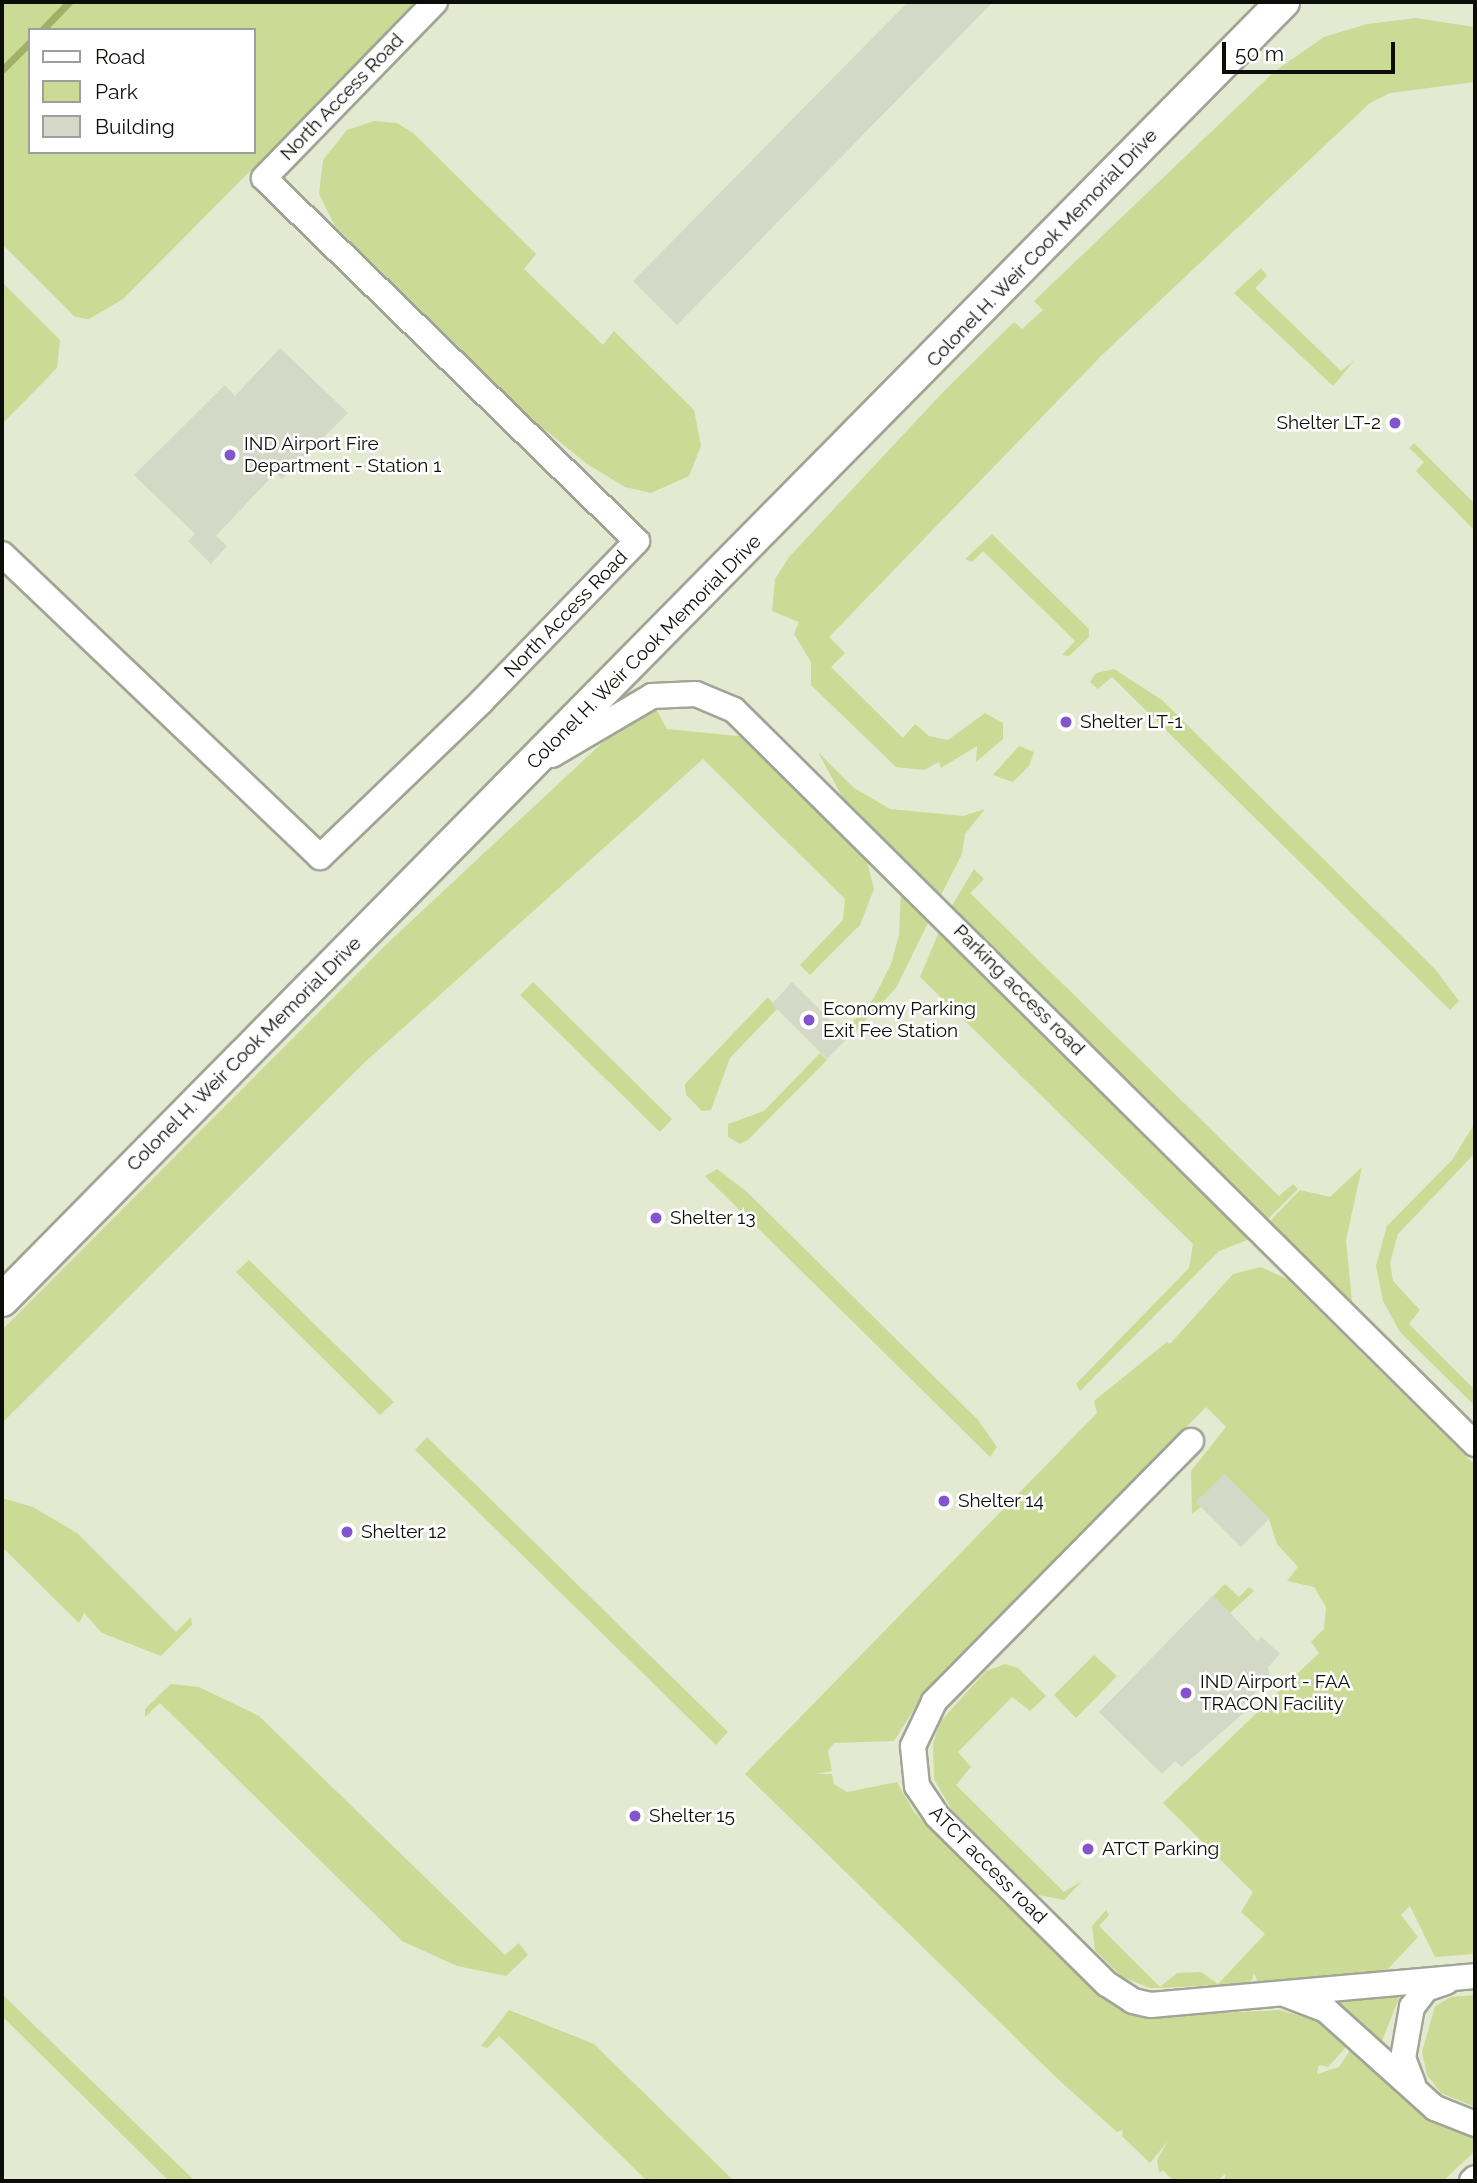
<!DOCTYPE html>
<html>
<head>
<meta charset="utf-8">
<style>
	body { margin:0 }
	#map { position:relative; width:1477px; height:2183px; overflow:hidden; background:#f0f5e4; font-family:Raleway,sans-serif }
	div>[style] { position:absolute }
	.built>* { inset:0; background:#e4ead2 }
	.green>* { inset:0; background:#cbda94 }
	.stream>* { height:7px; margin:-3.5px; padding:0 3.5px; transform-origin:3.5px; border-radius:3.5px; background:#a1b064 }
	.building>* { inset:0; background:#d4d8c7 }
	.roads { filter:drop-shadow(2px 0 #a2a596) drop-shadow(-2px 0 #a2a596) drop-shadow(0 2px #a2a596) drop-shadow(0 -2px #a2a596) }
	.minor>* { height:24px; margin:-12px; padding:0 12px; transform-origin:12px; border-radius:12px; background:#fff }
	.tertiary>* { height:32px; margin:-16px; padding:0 16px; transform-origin:16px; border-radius:16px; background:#fff }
	.dots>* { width:19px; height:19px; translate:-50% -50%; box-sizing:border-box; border:4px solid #fff; border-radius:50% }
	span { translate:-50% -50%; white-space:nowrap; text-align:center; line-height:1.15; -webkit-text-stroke:5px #fff; paint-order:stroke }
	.street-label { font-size:19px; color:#0c0d08 }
	.poi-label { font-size:19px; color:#0c0d08 }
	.right { translate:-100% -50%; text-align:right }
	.left { translate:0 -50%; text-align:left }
	.frame { position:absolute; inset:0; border:4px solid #0c0d08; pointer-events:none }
	.legend { position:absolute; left:28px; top:28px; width:228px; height:126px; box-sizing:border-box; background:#fff; border:2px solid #9e9e9c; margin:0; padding:9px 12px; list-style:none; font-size:21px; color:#0c0d08 }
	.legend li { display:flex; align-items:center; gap:14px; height:35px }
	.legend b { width:35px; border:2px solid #9e9e9c }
	.scale { position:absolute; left:1222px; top:42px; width:173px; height:32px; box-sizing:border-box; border:4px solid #0c0d08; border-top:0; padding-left:9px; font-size:21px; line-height:24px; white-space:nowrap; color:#0c0d08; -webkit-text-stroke:5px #fff; paint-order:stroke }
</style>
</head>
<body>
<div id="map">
	<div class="built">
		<div style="clip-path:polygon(evenodd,2px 2px,1475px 2px,1475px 2181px,2px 2181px,2px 2px,30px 30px,254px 30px,254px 152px,30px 152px,30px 30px)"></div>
	</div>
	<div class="green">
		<div style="clip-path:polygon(evenodd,2px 2px,418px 2px,123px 299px,89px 319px,75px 317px,2px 244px,2px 2px,30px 30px,254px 30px,254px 152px,30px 152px,30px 30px)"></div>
		<div style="clip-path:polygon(1416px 18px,1475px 27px,1475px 82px,1390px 93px,1370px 103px,1101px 356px,829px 637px,845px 653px,831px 667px,903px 738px,915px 724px,929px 736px,948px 740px,985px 713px,1003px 723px,1003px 739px,976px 762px,977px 746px,941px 768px,939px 762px,924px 770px,896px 767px,811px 685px,811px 662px,794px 634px,799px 622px,772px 611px,775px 579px,789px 557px,944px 391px,1014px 322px,1022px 329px,1043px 310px,1034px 301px,1275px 71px,1324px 37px,1367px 24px)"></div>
		<div style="clip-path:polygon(374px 121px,397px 123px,413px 133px,536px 254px,524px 269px,603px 345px,614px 331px,694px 410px,701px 446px,689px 476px,651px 493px,625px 487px,587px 464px,527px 415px,335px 226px,319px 194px,323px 160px,347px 130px)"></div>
		<div style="clip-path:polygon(1261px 268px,1267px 276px,1255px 288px,1341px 371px,1355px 360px,1333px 386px,1234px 293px)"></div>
		<div style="clip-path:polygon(2px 282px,60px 340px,57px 368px,2px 424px)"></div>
		<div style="clip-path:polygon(1414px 443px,1475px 504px,1475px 531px,1416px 471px,1424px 462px,1409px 448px)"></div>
		<div style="clip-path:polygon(992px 534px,1089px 629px,1089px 637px,1069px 656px,1062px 655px,1075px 641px,983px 551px,972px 562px,965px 559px)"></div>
		<div style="clip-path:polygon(1114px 669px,1162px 700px,1435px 969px,1459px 1001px,1450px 1010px,1112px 677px,1098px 689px,1090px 682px,1096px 673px)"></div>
		<div style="clip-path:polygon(655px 707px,667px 729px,748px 737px,866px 857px,874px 889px,860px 925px,810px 975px,800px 965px,843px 920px,845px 899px,703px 759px,365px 1062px,2px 1423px,2px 1330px,392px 939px,632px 715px)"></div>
		<div style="clip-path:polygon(1019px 746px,1034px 752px,1029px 766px,1013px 782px,993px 775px)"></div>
		<div style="clip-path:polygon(818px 752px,854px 788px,890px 809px,963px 816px,985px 809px,965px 834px,962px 854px,940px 897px,846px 804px)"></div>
		<div style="clip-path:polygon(974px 869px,984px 879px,970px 893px,1279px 1196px,1293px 1184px,1298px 1189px,1268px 1219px,951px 907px)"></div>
		<div style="clip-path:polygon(901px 892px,931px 917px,896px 988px,849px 1038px,843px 1032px,874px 998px,891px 964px,899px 935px)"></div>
		<div style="clip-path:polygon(941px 927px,1252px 1238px,1219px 1251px,1080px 1391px,1076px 1384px,1189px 1268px,1193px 1244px,920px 977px)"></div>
		<div style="clip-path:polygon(533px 982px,672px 1119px,660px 1132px,520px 995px)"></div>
		<div style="clip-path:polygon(768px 997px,777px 1009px,730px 1058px,711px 1110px,702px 1111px,686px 1095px,685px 1084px)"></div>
		<div style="clip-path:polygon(820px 1053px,827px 1060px,748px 1140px,740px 1144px,728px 1137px,728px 1124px,764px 1111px)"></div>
		<div style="clip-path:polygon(1475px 1123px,1475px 1153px,1398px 1234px,1390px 1263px,1393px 1281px,1420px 1310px,1409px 1324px,1475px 1390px,1475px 1406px,1400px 1332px,1383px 1301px,1376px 1266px,1387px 1226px,1452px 1160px)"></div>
		<div style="clip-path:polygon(1362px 1167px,1346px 1240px,1352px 1302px,1270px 1221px,1300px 1190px,1330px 1197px)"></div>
		<div style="clip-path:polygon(717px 1169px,746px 1191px,978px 1420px,997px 1447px,990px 1457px,705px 1176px)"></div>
		<div style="clip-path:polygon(249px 1260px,394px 1402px,380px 1415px,236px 1272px)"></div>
		<div style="clip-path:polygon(1261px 1267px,1287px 1279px,1475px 1465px,1475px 1954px,1435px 1957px,1410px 1906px,1401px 1915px,1418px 1937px,1385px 1972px,1258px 1982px,1254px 1973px,1251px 1982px,1218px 1985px,1161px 1988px,1150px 1988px,1122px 1977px,1095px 1950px,1092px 1926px,1106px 1910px,1109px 1915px,1099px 1926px,1160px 1987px,1177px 1973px,1201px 1972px,1218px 1984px,1265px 1934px,1241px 1912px,1253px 1892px,1163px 1803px,1319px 1653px,1311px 1642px,1324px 1629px,1326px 1607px,1314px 1587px,1287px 1581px,1298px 1567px,1277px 1544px,1269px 1519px,1225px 1475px,1196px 1502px,1201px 1507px,1192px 1514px,1191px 1471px,1226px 1427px,1206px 1407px,923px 1695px,894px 1741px,834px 1743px,828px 1751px,832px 1771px,816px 1774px,832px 1774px,834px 1784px,847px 1792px,897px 1782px,914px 1812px,1121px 2010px,1154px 2016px,1280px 2010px,1322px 2022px,1349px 2044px,1328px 2067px,1319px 2065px,1317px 2074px,1339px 2067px,1352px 2047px,1425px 2119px,1475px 2138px,1475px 2151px,1443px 2181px,1225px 2181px,1225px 2174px,1217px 2181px,1174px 2181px,1163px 2170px,1159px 2173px,1157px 2160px,1168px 2141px,1150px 2163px,1122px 2136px,1123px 2130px,1117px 2132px,1061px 2082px,745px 1774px,1097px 1413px,1094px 1401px,1167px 1342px,1170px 1344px,1233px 1274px)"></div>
		<div style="clip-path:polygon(427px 1437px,728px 1732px,716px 1745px,415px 1450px)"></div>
		<div style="clip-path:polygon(2px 1498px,33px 1507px,77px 1533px,176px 1632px,191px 1617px,192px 1625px,161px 1656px,102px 1633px,84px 1613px,79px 1623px,2px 1547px)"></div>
		<div style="clip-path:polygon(1225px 1584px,1239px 1597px,1249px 1587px,1254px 1591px,1230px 1613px,1213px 1596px)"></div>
		<div style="clip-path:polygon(1094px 1655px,1117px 1676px,1076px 1718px,1054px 1695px)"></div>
		<div style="clip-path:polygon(1005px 1664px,1018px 1668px,1046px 1696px,1030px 1711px,1012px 1697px,958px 1752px,971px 1767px,956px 1785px,1064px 1892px,1082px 1881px,1064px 1900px,1038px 1895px,952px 1810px,934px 1779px,933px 1744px,940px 1722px,986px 1671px)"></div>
		<div style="clip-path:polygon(171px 1684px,199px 1687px,259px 1716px,505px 1955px,519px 1943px,528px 1955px,506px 1976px,457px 1966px,402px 1941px,160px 1703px,145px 1717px,145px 1709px)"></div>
		<div style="clip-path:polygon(1401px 1993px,1381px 2043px,1335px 1999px)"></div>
		<div style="clip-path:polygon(2px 1994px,195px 2181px,169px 2181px,2px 2016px)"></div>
		<div style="clip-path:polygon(1475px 1995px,1475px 2107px,1441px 2093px,1427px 2075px,1422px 2052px,1435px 2006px,1451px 1997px)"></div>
		<div style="clip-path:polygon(509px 2010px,594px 2044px,734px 2181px,647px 2181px,499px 2036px,487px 2048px,481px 2046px)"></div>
	</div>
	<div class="stream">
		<div style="left:42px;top:30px;width:39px;rotate:-46deg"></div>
		<div style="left:2px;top:70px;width:40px;rotate:-45deg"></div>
	</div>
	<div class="building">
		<div style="clip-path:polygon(908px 2px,993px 2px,677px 325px,633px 281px)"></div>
		<div style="clip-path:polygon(280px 348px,348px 413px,282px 479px,275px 473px,216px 536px,227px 546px,211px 564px,188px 541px,195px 534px,134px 475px,225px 385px,235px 396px)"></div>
		<div style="clip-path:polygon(792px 982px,848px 1038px,827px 1059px,772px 1004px)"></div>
		<div style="clip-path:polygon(1224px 1474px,1269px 1519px,1241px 1547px,1196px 1502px)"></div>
		<div style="clip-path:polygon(1213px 1595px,1257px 1641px,1262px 1637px,1280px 1654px,1268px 1667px,1270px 1678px,1242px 1706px,1246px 1711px,1182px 1767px,1175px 1761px,1162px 1774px,1099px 1712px)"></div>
	</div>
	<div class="roads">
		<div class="minor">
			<div style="left:2px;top:554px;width:439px;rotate:43.6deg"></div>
			<div style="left:320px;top:857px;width:223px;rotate:-43.9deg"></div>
			<div style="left:481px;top:702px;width:224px;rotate:-45.9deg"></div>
			<div style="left:637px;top:541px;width:520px;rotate:-135.78deg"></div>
			<div style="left:264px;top:178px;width:245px;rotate:-45.8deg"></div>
			<div style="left:552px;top:755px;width:116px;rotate:-30.5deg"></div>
			<div style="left:652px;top:696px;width:44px;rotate:-2.6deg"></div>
			<div style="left:696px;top:694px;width:41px;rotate:22.8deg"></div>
			<div style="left:734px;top:710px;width:1043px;rotate:44.73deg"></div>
			<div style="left:1191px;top:1441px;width:366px;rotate:134.6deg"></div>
			<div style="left:934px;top:1702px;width:49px;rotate:115.5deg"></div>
			<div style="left:913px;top:1746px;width:40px;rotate:84.3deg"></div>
			<div style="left:917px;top:1786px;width:36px;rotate:56deg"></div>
			<div style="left:937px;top:1816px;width:239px;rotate:44.7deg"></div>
			<div style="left:1107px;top:1984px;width:31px;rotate:33deg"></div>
			<div style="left:1133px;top:2001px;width:18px;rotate:13deg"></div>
			<div style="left:1151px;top:2005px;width:325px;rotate:-5.1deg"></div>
			<div style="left:1287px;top:1995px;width:42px;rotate:21deg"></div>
			<div style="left:1326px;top:2010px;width:147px;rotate:42deg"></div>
			<div style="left:1435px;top:2108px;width:43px;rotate:21.8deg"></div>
			<div style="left:1413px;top:2084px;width:28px;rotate:-111deg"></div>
			<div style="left:1403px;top:2058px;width:52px;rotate:-80deg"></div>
			<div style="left:1412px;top:2007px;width:23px;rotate:-52deg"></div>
			<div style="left:1426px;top:1989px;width:21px;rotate:-19deg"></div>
			<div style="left:1472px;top:2181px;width:4px;rotate:-45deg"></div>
		</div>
		<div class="tertiary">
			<div style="left:2px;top:1300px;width:1824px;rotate:-45.38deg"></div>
		</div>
	</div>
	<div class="dots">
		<div style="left:1395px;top:423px;background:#8354cd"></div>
		<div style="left:230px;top:455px;background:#8354cd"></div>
		<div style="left:1066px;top:722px;background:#8354cd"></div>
		<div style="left:809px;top:1020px;background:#8354cd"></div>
		<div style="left:656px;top:1218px;background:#8354cd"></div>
		<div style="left:944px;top:1501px;background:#8354cd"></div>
		<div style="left:347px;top:1532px;background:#8354cd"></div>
		<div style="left:1186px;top:1693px;background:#8354cd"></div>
		<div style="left:635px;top:1816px;background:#8354cd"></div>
		<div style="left:1088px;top:1849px;background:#8354cd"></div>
	</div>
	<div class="street-label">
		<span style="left:342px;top:97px;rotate:-46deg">North Access Road</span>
		<span style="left:1042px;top:248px;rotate:-46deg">Colonel H. Weir Cook Memorial Drive</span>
		<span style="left:566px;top:614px;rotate:-46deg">North Access Road</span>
		<span style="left:644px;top:652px;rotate:-45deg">Colonel H. Weir Cook Memorial Drive</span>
		<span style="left:1019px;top:990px;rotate:45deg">Parking access road</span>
		<span style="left:244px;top:1054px;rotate:-45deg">Colonel H. Weir Cook Memorial Drive</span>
		<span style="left:988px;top:1865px;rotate:45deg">ATCT access road</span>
	</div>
	<div class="poi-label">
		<span class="right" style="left:1381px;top:423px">Shelter LT-2</span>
		<span class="left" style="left:244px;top:455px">IND Airport Fire<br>Department - Station 1</span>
		<span class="left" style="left:1080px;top:722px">Shelter LT-1</span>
		<span class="left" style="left:823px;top:1020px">Economy Parking<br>Exit Fee Station</span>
		<span class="left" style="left:670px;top:1218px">Shelter 13</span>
		<span class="left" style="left:958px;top:1501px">Shelter 14</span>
		<span class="left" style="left:361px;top:1532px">Shelter 12</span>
		<span class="left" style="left:1200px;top:1693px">IND Airport - FAA<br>TRACON Facility</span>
		<span class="left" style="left:649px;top:1816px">Shelter 15</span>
		<span class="left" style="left:1102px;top:1849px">ATCT Parking</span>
	</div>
	<div class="frame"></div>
	<ul class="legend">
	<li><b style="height:9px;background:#fff"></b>Road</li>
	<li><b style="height:19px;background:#cbda94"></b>Park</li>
	<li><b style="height:19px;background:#d4d8c7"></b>Building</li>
	</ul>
	<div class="scale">50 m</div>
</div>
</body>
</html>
